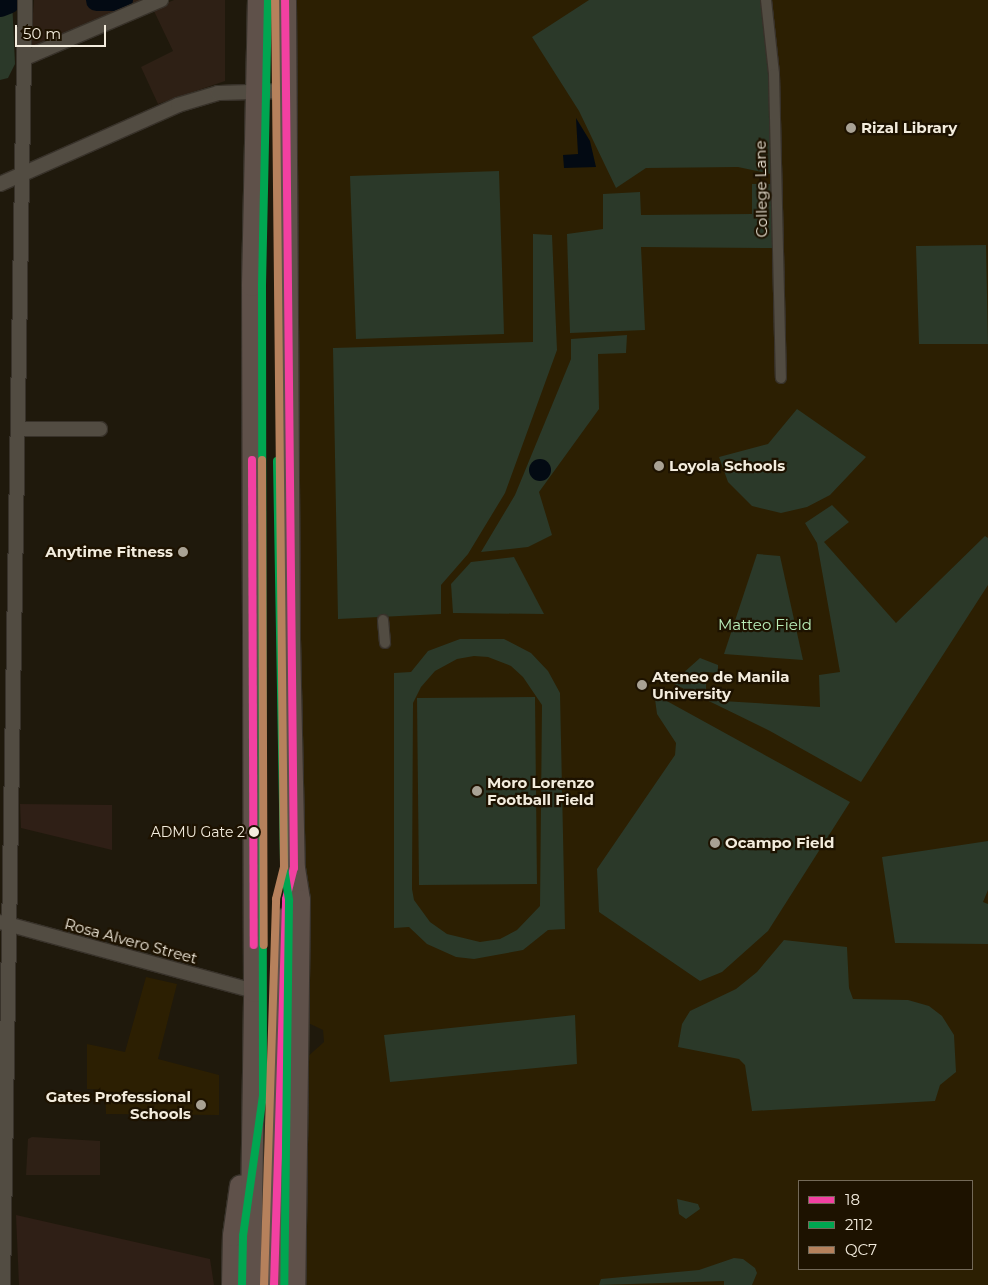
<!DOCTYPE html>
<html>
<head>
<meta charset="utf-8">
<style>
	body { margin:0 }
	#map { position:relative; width:988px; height:1285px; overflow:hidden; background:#1f190c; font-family:Montserrat,sans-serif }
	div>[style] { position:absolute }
	.commercial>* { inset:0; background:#2e2015 }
	.industrial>* { inset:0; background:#2f1f16 }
	.built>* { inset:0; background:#2c1f02 }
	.green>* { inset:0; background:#2b3929 }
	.water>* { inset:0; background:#030a13 }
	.round { border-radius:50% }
	.river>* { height:21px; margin:-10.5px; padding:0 10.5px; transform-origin:10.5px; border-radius:10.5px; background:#030a13 }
	.roads { filter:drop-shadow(1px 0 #38322a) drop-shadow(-1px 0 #38322a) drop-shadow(0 1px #38322a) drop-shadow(0 -1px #38322a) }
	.pedestrian>* { height:10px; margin:-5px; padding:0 5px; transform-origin:5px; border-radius:5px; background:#524c42 }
	.minor>* { height:14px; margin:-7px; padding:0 7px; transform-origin:7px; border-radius:7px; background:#524c42 }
	.primary>* { height:21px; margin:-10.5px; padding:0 10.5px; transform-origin:10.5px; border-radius:10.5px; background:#5f514a }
	.bus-1>* { height:8px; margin:-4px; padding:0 4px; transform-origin:4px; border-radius:4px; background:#f240a1 }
	.bus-2>* { height:8px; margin:-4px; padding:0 4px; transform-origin:4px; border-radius:4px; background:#00a651 }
	.bus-3>* { height:8px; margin:-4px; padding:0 4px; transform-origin:4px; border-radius:4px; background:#b6815c }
	.dots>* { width:14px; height:14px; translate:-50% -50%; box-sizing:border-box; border:2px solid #1d1200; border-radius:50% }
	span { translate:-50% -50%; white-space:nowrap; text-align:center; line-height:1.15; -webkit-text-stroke:4.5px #1d1200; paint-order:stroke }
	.bus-label { font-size:14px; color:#f3ecdd }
	.right { translate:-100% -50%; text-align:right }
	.poi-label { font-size:15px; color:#f3ecdd; font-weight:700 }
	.left { translate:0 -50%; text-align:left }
	.street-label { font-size:15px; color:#f3ecdd }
	.park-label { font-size:15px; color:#bbefba }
	.legend { position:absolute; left:798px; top:1180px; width:175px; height:90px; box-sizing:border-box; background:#1d1200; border:1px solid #736958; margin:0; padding:6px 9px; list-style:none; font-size:15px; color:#f3ecdd }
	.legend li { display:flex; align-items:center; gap:10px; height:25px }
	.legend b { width:25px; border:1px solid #736958 }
	.scale { position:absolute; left:15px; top:25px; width:91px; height:22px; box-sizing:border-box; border:2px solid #f3ecdd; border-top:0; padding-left:6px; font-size:15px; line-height:18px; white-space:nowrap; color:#f3ecdd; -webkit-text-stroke:4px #1d1200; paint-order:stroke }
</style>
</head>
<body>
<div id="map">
	<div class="commercial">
		<div style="clip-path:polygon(34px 0,155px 0,30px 53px)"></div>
		<div style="clip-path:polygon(174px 0,225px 0,225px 81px,158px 104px,141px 67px,173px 51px,153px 9px)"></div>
		<div style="clip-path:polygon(32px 1137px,100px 1141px,100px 1175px,26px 1175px,28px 1139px)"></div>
	</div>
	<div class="industrial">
		<div style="clip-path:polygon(20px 804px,112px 805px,112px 850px,21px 828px)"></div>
		<div style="clip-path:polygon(16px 1215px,210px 1259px,214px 1285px,19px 1285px)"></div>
	</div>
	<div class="built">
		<div style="clip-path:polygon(evenodd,296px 0,988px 0,988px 1285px,300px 1285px,306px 1058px,324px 1042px,323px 1030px,304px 1021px,295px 620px,296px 0,799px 1181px,972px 1181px,972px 1269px,799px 1269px,799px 1181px)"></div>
		<div style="clip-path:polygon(146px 977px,177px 984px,158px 1059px,219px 1075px,219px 1115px,106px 1114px,105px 1090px,87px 1089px,87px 1044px,125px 1052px)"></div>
	</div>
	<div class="green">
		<div style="clip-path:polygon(0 0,12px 0,15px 64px,8px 78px,0 80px)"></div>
		<div style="clip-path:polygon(589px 0,767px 0,775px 175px,738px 167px,646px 168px,616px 188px,579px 111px,532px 37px)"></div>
		<div style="clip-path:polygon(499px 171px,504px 334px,356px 339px,350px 176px)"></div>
		<div style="clip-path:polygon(752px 184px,774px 184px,774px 248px,641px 247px,645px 330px,570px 333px,567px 234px,603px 229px,603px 194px,640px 192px,641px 215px,752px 214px)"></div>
		<div style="clip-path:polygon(533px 234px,552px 235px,557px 350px,505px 493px,468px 554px,441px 585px,441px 614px,338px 619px,333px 348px,533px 342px)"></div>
		<div style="clip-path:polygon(986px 245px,988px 344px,919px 344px,916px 246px)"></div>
		<div style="clip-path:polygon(627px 335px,626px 353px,598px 354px,599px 409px,539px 492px,552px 535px,528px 547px,481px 552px,515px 495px,571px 359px,571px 339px)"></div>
		<div style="clip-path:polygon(797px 409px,866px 457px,830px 495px,807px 507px,781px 513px,752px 506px,728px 482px,719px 457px,768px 444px)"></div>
		<div style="clip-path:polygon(832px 505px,849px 522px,824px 542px,896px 623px,985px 536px,988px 538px,988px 585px,861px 782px,770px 731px,672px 683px,700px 658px,718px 665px,718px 673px,706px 672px,706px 700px,820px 707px,819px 675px,840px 672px,817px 543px,805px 523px)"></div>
		<div style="clip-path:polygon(757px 554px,780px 556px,803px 660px,724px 654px)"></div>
		<div style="clip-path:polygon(514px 557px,544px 614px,453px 613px,451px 584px,471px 562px)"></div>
		<div style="clip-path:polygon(evenodd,460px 639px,504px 639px,531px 653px,548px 671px,560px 693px,565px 929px,548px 930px,523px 950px,474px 959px,456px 957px,427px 944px,409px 927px,394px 928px,394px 673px,411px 672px,428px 651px,460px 639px,474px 656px,488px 657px,511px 666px,523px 677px,542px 705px,540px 906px,517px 930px,500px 939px,480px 942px,447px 934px,430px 922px,414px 900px,412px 889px,413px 703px,421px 687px,435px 671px,457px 659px,474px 656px)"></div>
		<div style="clip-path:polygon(535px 697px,537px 884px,419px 885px,417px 698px)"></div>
		<div style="clip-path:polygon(655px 699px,665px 700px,850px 802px,768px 931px,722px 972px,700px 981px,599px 912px,597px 869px,675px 755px,676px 743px,657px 714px)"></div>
		<div style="clip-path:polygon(988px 841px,988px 890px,983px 902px,988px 904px,988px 944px,895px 943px,882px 857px)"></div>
		<div style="clip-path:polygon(784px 940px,847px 947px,849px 988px,853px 999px,908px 1000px,929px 1006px,942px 1016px,954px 1035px,956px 1072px,940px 1085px,935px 1101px,752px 1111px,745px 1065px,739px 1059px,678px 1047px,682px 1024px,690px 1011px,736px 989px,757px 972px)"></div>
		<div style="clip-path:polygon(575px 1015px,577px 1064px,390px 1082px,384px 1035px)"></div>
		<div style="clip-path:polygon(677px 1199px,698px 1204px,700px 1209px,686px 1219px,679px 1214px)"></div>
		<div style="clip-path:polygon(734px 1258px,743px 1259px,755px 1268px,757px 1273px,752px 1285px,724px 1285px,724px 1281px,599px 1285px,601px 1279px,699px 1270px)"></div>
	</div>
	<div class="water">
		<div style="clip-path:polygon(576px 118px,590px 141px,596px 167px,564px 168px,563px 155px,578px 154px)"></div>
		<div class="round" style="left:529px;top:459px;width:22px;height:22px"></div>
	</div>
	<div class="river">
		<div style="left:96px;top:0;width:26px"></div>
		<div style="left:0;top:6px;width:9px;rotate:-21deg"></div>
	</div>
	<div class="roads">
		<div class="pedestrian">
			<div style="left:766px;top:0;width:74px;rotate:83.8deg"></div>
			<div style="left:774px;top:74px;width:304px;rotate:88.7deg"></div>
			<div style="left:383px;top:620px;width:23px;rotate:85deg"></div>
		</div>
		<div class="minor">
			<div style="left:25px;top:58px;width:148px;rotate:-23.1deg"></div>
			<div style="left:0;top:184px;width:195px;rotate:-23.9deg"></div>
			<div style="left:178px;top:105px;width:42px;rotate:-16.7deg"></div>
			<div style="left:218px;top:93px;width:65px;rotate:-1.8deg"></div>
			<div style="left:19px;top:429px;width:81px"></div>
			<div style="left:0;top:922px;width:263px;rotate:15.2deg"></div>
			<div style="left:3px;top:1285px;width:1285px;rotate:-89.02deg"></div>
		</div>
		<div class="primary">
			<div style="left:285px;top:0;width:638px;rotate:89.64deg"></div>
			<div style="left:289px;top:638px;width:230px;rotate:88.8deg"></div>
			<div style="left:294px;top:868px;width:32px;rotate:81deg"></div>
			<div style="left:299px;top:900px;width:385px;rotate:90.7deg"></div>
			<div style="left:232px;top:1285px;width:50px;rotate:-88.9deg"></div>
			<div style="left:233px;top:1235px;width:50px;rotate:-82deg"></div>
			<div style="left:250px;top:1285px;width:294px;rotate:-89.2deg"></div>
			<div style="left:254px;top:991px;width:706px;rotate:-90.16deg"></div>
			<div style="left:252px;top:285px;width:285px;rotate:-88.8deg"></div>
			<div style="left:274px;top:1285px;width:367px;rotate:-88.3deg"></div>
		</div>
	</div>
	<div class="bus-1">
		<div style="left:252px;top:460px;width:485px;rotate:89.8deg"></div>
		<div style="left:274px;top:1285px;width:386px;rotate:-88.2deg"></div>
		<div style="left:286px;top:899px;width:32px;rotate:-76deg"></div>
		<div style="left:294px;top:868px;width:868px;rotate:-90.59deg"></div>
	</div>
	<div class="bus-2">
		<div style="left:277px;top:461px;width:407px;rotate:89deg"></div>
		<div style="left:284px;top:868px;width:33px;rotate:81deg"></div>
		<div style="left:289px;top:901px;width:384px;rotate:90.7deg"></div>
		<div style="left:242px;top:1285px;width:49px;rotate:-88.8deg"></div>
		<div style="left:243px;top:1236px;width:141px;rotate:-81.9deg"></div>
		<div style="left:263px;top:1096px;width:811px;rotate:-90.07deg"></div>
		<div style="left:262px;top:285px;width:285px;rotate:-88.8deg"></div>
	</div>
	<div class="bus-3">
		<div style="left:262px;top:460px;width:485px;rotate:89.8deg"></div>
		<div style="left:264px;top:1285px;width:386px;rotate:-88.2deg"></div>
		<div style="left:276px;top:899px;width:33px;rotate:-76deg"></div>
		<div style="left:284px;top:867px;width:867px;rotate:-90.59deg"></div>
	</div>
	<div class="dots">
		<div style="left:851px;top:128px;background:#a9a294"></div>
		<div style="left:659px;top:466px;background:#a9a294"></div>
		<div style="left:183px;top:552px;background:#a9a294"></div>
		<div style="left:642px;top:685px;background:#a9a294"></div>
		<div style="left:477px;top:791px;background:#a9a294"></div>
		<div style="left:254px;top:832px;background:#f3ecdd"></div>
		<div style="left:715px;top:843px;background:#a9a294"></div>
		<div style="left:201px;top:1105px;background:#a9a294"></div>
	</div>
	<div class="bus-label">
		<span class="right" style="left:245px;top:832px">ADMU Gate 2</span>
	</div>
	<div class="poi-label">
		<span class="left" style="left:861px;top:128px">Rizal Library</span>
		<span class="left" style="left:669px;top:466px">Loyola Schools</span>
		<span class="right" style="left:173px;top:552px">Anytime Fitness</span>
		<span class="left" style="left:652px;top:685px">Ateneo de Manila<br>University</span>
		<span class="left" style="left:487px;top:791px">Moro Lorenzo<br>Football Field</span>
		<span class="left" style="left:725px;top:843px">Ocampo Field</span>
		<span class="right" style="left:191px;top:1105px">Gates Professional<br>Schools</span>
	</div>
	<div class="street-label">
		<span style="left:761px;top:189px;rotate:-91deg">College Lane</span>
		<span style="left:131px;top:941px;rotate:15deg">Rosa Alvero Street</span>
	</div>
	<div class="park-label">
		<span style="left:765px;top:625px">Matteo Field</span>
	</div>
	<ul class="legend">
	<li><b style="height:6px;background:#f240a1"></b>18</li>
	<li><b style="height:6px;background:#00a651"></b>2112</li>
	<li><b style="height:6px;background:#b6815c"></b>QC7</li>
	</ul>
	<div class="scale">50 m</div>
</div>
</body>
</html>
